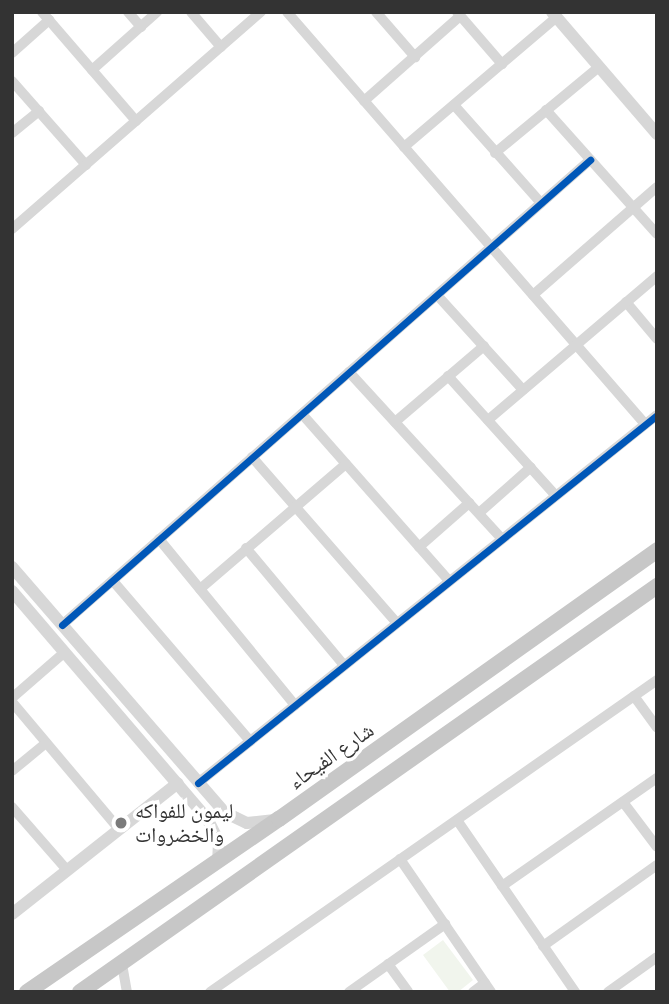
<!DOCTYPE html>
<meta charset="utf-8">
<style>
body{margin:0}
#map{position:relative;width:669px;height:1004px;overflow:hidden;background:#fff;font-family:"Fira Sans Condensed","Noto Naskh Arabic",sans-serif}
div>[style]{position:absolute}
[style*='--x']{left:calc(var(--x)*1px);top:calc(var(--y)*1px);width:calc(var(--w)*1px);rotate:calc(var(--a)*1deg)}
.green>*{inset:0;background:#f1f5ed}
.minor>*{height:10px;margin:-5px;padding:0 5px;transform-origin:5px;border-radius:5px;background:#d7d7d7}
.tertiary>*{height:12px;margin:-6px;padding:0 6px;transform-origin:6px;border-radius:6px;background:#d7d7d7}
.trunk>*{height:16px;margin:-8px;padding:0 8px;transform-origin:8px;border-radius:8px;background:#c7c7c7}
.cycleway>*{height:7px;margin:-3.5px;padding:0 3.5px;transform-origin:3.5px;border-radius:3.5px;background:#0057b8}
.dots>*{width:19px;height:19px;translate:-50% -50%;box-sizing:border-box;border:4px solid #fff;border-radius:50%}
span{translate:-50% -50%;white-space:nowrap;text-align:center;line-height:1.15;-webkit-text-stroke:7px #fff;paint-order:stroke}
.street-label{font-size:21px;color:#333}
.poi-label{font-size:21px;color:#333}
.left{translate:0 -50%;text-align:left}
.frame{position:absolute;inset:0;border:14px solid #333;pointer-events:none}
</style>
<div id="map">
<div class="green">
<div style="clip-path:polygon(443px 940px,473px 980px,458px 992px,450px 992px,423px 955px)"></div>
</div>
<div class="minor">
<div style="--x:42;--y:12;--w:144;--a:49.2"></div>
<div style="--x:128;--y:12;--w:20;--a:49"></div>
<div style="--x:191;--y:12;--w:46;--a:49.4"></div>
<div style="--x:287;--y:12;--w:546;--a:49.01"></div>
<div style="--x:376;--y:12;--w:60;--a:49.1"></div>
<div style="--x:457;--y:12;--w:69;--a:49.1"></div>
<div style="--x:12;--y:53;--w:50;--a:-41.7"></div>
<div style="--x:92;--y:70;--w:87;--a:-41.7"></div>
<div style="--x:12;--y:81;--w:112;--a:48.6"></div>
<div style="--x:364;--y:101;--w:128;--a:-41.5"></div>
<div style="--x:454;--y:105;--w:131;--a:48.4"></div>
<div style="--x:546;--y:110;--w:166;--a:48.2"></div>
<div style="--x:12;--y:133;--w:35;--a:-39"></div>
<div style="--x:404;--y:147;--w:201;--a:-40.4"></div>
<div style="--x:495;--y:153;--w:135;--a:-39.6"></div>
<div style="--x:12;--y:229;--w:330;--a:-41.1"></div>
<div style="--x:437;--y:295;--w:128;--a:47.8"></div>
<div style="--x:533;--y:295;--w:164;--a:-41.1"></div>
<div style="--x:626;--y:302;--w:48;--a:50"></div>
<div style="--x:349;--y:372;--w:226;--a:47.5"></div>
<div style="--x:448;--y:376;--w:161;--a:48"></div>
<div style="--x:302;--y:414;--w:222;--a:48.6"></div>
<div style="--x:488;--y:420;--w:222;--a:-40.4"></div>
<div style="--x:395;--y:422;--w:117;--a:-40.5"></div>
<div style="--x:252;--y:457;--w:220;--a:48.9"></div>
<div style="--x:479;--y:513;--w:69;--a:-41.5"></div>
<div style="--x:159;--y:539;--w:215;--a:50.7"></div>
<div style="--x:419;--y:547;--w:67;--a:-41.3"></div>
<div style="--x:246;--y:548;--w:153;--a:50.1"></div>
<div style="--x:113;--y:581;--w:211;--a:49.4"></div>
<div style="--x:200;--y:589;--w:192;--a:-40.6"></div>
<div style="--x:62;--y:625;--w:704;--a:-41.37"></div>
<div style="--x:634;--y:696;--w:39;--a:54"></div>
<div style="--x:12;--y:698;--w:70;--a:-41"></div>
<div style="--x:12;--y:702;--w:166;--a:49.9"></div>
<div style="--x:12;--y:771;--w:44;--a:-39.5"></div>
<div style="--x:198;--y:783;--w:588;--a:-38.72"></div>
<div style="--x:623;--y:802;--w:56;--a:52.9"></div>
<div style="--x:12;--y:807;--w:84;--a:48.9"></div>
<div style="--x:457;--y:820;--w:209;--a:55.5"></div>
<div style="--x:400;--y:859;--w:161;--a:55.6"></div>
<div style="--x:502;--y:886;--w:189;--a:-34.9"></div>
<div style="--x:543;--y:946;--w:140;--a:-35.4"></div>
<div style="--x:122;--y:964;--w:28;--a:80"></div>
<div style="--x:388;--y:964;--w:34;--a:54"></div>
<div style="--x:210;--y:992;--w:545;--a:-34.91"></div>
<div style="--x:349;--y:992;--w:118;--a:-35.3"></div>
<div style="--x:473;--y:992;--w:15;--a:-37"></div>
<div style="--x:608;--y:992;--w:60;--a:-35.5"></div>
</div>
<div class="tertiary">
<div style="--x:552;--y:12;--w:161;--a:49.3"></div>
<div style="--x:12;--y:567;--w:324;--a:49.1"></div>
<div style="--x:224;--y:812;--w:25;--a:26"></div>
<div style="--x:247;--y:823;--w:28;--a:-6"></div>
<div style="--x:12;--y:591;--w:301;--a:49.4"></div>
<div style="--x:208;--y:820;--w:25;--a:64"></div>
<div style="--x:219;--y:843;--w:17;--a:93"></div>
<div style="--x:12;--y:914;--w:211;--a:-38.3"></div>
</div>
<div class="trunk">
<div style="--x:27;--y:992;--w:306;--a:-34.5"></div>
<div style="--x:279;--y:819;--w:464;--a:-35.4"></div>
<div style="--x:80;--y:992;--w:706;--a:-35.13"></div>
</div>
<div class="cycleway">
<div style="--x:62;--y:625;--w:704;--a:-41.37"></div>
<div style="--x:198;--y:783;--w:588;--a:-38.72"></div>
</div>
<div class="dots">
<div style="left:121px;top:823px;background:#7a7a7a"></div>
</div>
<div class="street-label">
<span style="left:331px;top:756px;rotate:-35deg">شارع الفيحاء</span>
</div>
<div class="poi-label">
<span class="left" style="left:135px;top:823px">ليمون للفواكه<br>والخضروات</span>
</div>
<div class="frame"></div>
</div>
